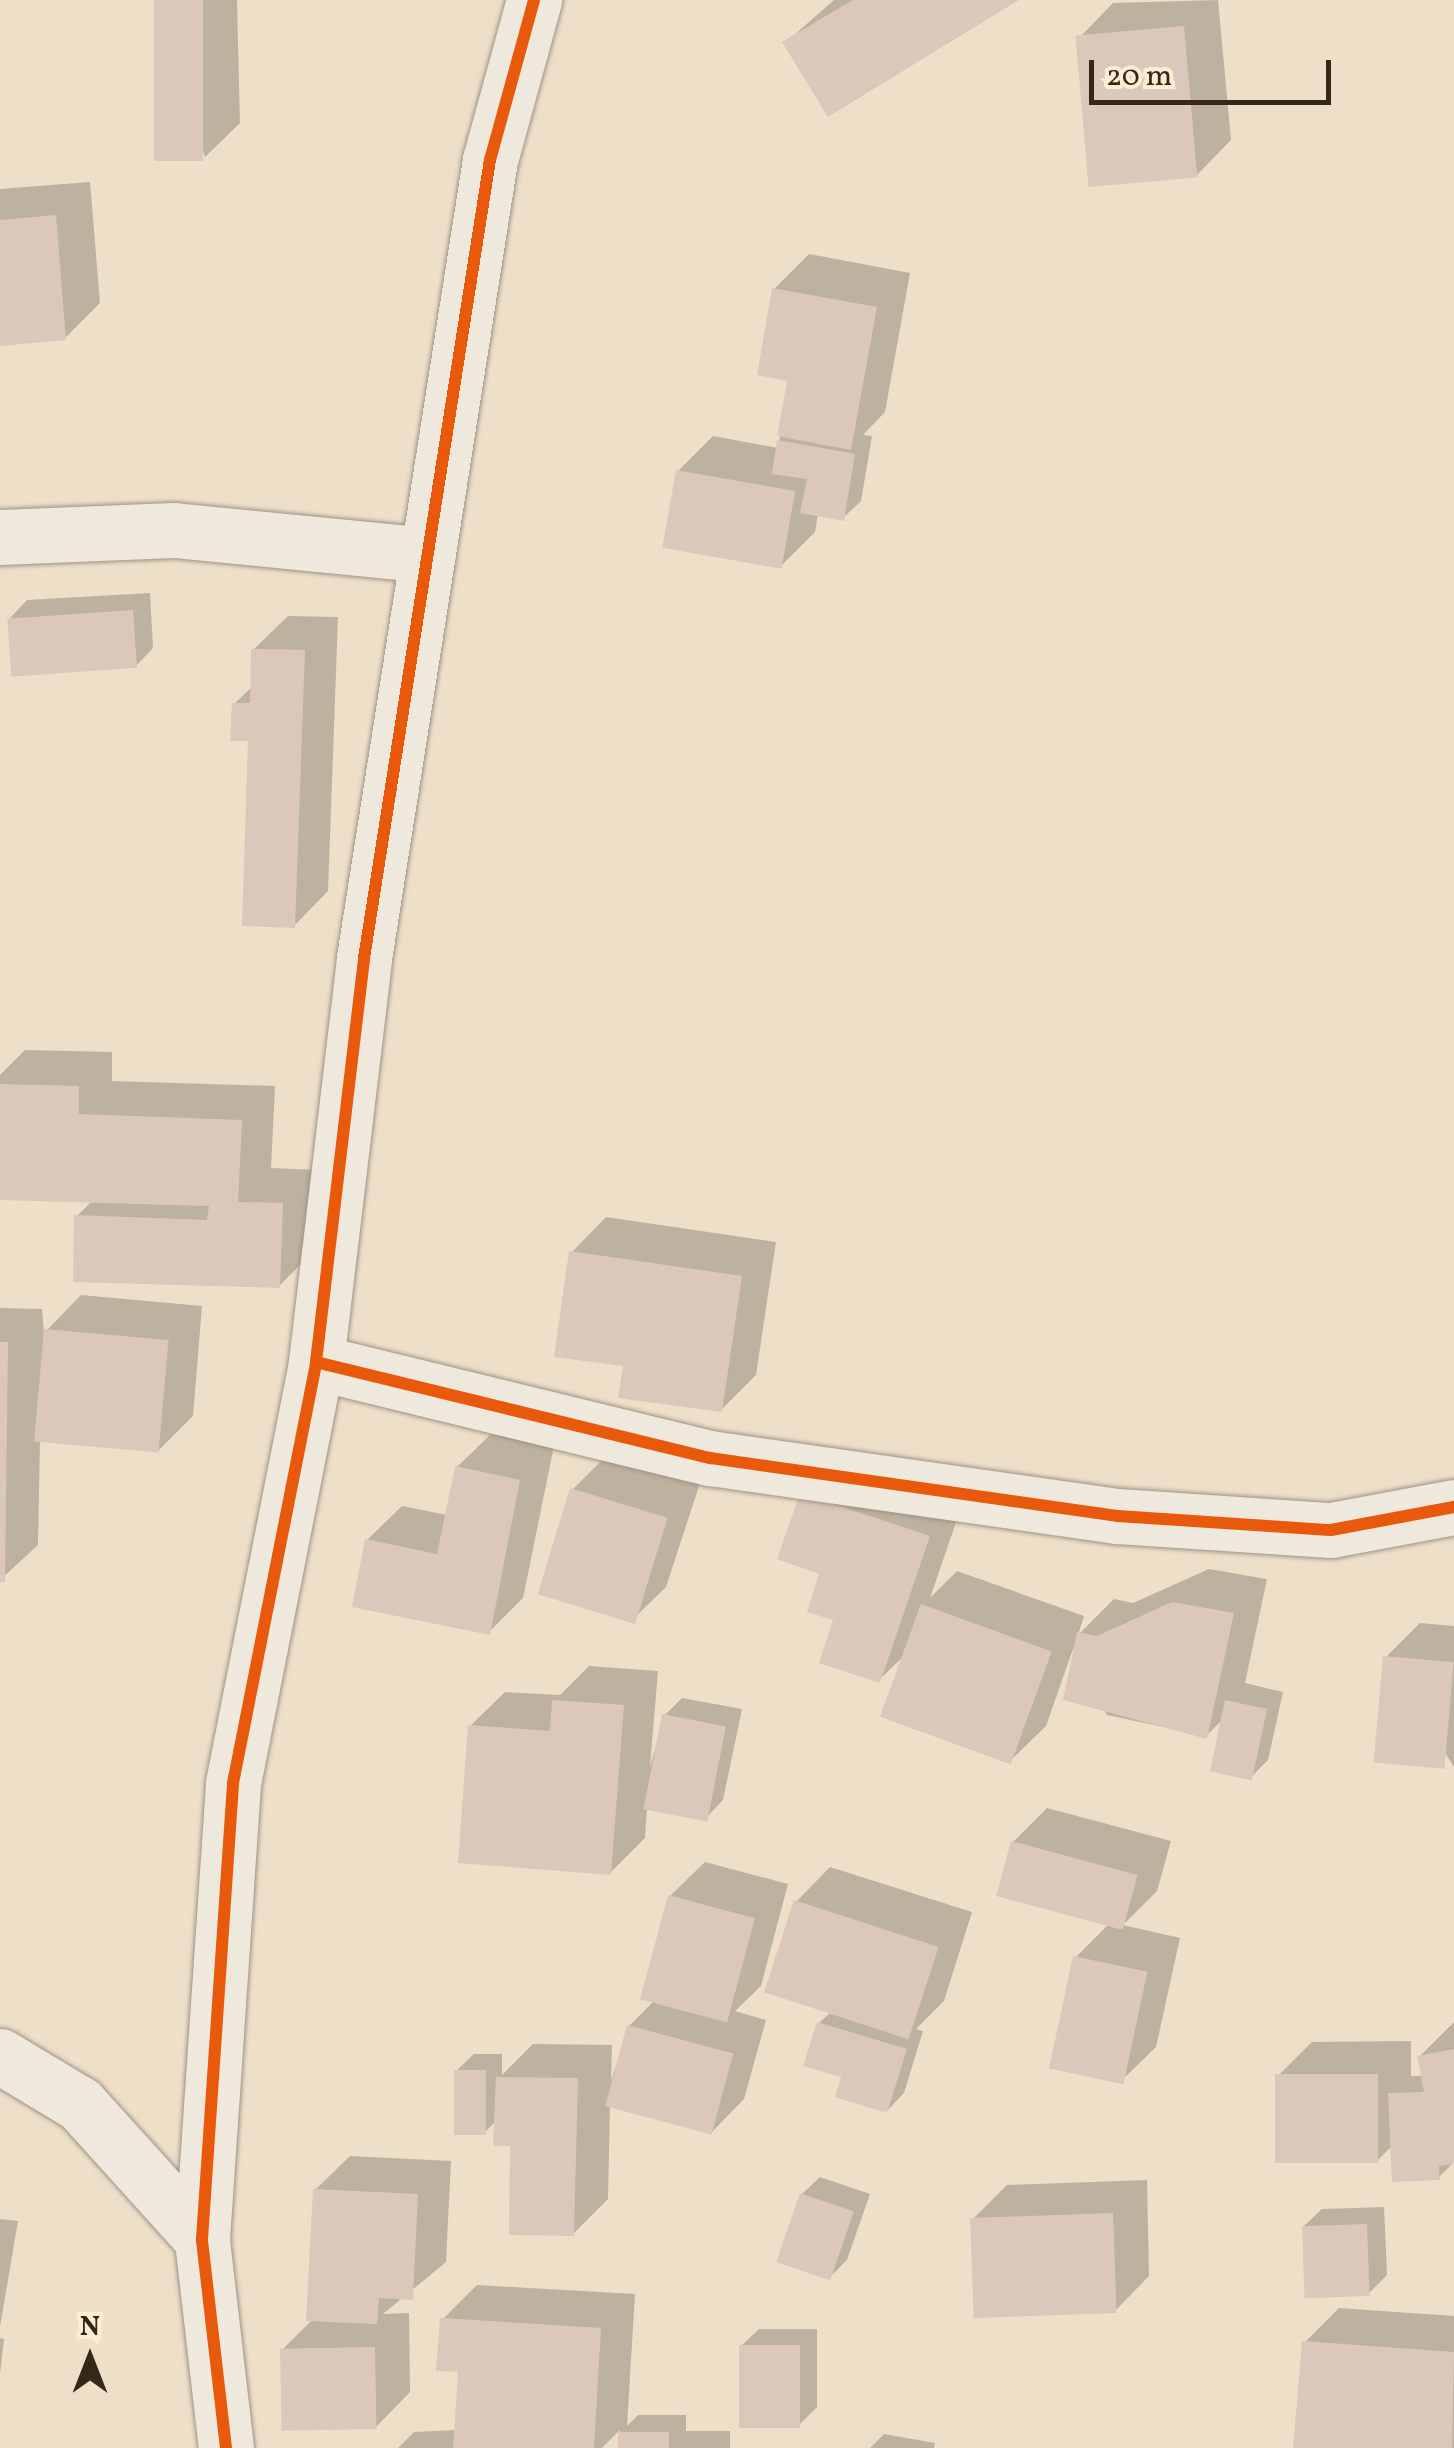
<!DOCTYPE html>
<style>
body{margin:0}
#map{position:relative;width:1454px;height:2448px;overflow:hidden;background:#eddfc8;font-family:Vollkorn,serif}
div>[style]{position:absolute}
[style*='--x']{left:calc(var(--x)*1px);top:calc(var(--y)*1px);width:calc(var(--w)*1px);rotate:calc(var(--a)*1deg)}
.shadow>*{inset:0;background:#0003}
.building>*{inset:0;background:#dcc8bb;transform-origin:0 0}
.roads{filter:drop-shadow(0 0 2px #9d9384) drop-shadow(0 0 2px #9d9384)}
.minor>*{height:55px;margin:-27.5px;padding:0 27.5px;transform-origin:27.5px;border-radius:27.5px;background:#efe8dc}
.tertiary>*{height:55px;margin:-27.5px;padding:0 27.5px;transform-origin:27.5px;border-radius:27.5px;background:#efe8dc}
.cycleway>*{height:12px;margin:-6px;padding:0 6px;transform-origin:6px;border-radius:6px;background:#e8590c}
span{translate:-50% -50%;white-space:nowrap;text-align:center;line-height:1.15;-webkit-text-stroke:9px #fdedd2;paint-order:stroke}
.north{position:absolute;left:40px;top:2308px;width:100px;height:100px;-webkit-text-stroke:8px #fdedd2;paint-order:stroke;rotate:0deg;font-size:28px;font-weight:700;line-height:40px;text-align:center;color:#352819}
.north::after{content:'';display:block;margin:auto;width:35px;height:45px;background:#352819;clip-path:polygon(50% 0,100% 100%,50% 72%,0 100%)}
.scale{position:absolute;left:1089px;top:60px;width:242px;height:45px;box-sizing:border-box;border:5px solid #352819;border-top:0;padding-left:12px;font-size:30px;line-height:35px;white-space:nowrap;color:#352819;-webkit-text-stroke:8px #fdedd2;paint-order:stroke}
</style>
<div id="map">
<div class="shadow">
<div style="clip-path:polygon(157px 0,237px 0,240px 123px,205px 157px)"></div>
<div style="clip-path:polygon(834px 0,1014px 0,785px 43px)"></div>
<div style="clip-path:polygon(1218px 0,1231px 140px,1197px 175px,1079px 38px,1113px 3px)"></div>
<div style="clip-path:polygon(90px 182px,100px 303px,65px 338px,0 343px,0 189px)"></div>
<div style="clip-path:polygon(809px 254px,910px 273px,885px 412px,863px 435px,872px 436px,861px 501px,843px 518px,818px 514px,815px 532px,780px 567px,678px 471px,713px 436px,778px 448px,790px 379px,774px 289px)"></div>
<div style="clip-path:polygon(150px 593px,153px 648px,136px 666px,10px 618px,27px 600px)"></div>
<div style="clip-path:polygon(288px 616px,338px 617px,328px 891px,294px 926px,251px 738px,234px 704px,253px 686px,253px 650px)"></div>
<div style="clip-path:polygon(25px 1050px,112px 1052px,112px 1081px,275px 1086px,271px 1168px,316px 1170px,314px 1251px,279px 1286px,76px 1217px,93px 1200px,0 1197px,0 1075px)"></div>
<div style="clip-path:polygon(606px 1217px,776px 1242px,756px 1375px,721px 1410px,626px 1364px,572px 1252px)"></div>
<div style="clip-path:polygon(81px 1295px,202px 1306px,193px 1416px,159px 1450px,40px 1440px,38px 1545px,0 1580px,0 1308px,42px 1309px,45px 1346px,47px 1330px)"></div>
<div style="clip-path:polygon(492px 1433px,554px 1446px,523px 1598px,489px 1632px,367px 1540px,402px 1506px,447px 1515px,457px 1467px)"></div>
<div style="clip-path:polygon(607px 1455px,700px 1483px,666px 1587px,631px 1621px,573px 1489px)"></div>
<div style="clip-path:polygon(802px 1495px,963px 1502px,930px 1598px,957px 1571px,1084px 1616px,1078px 1635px,1114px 1599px,1133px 1603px,1209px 1569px,1267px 1579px,1245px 1683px,1283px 1692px,1268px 1760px,1250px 1778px,1223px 1719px,1206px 1736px,1107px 1715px,1073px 1649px,1046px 1726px,1011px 1760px,906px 1654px,879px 1680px,837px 1618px)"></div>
<div style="clip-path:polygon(1420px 1623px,1454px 1626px,1454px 1767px,1385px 1658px)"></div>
<div style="clip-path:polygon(589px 1666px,658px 1671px,650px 1767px,664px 1716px,682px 1698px,742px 1709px,723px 1800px,706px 1818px,647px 1807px,645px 1838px,611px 1872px,470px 1726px,505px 1692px,560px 1695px)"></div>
<div style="clip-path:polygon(1047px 1808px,1171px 1841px,1157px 1891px,1123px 1925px,1180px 1938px,1156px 2047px,1121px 2081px,1076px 1957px,1110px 1923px,1013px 1842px)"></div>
<div style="clip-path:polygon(705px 1862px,788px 1884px,761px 1986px,735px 2011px,766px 2020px,744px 2099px,710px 2134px,610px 2105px,608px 2199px,573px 2234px,497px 2120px,483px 2134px,456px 2071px,474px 2054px,502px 2054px,502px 2075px,533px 2044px,612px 2045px,611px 2081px,629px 2026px,654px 2001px,670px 1896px)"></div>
<div style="clip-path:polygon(830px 1867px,972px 1912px,944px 2001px,916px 2029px,923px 2031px,904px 2093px,887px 2111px,844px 2075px,819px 2023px,832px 2011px,796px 1902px)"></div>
<div style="clip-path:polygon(1454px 2022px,1454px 2162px,1439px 2177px,1393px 2145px,1377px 2161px,1277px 2077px,1312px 2042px,1411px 2041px,1411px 2076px,1424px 2076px,1420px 2056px)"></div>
<div style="clip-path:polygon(350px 2156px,451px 2161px,446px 2262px,383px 2314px,409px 2313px,410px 2392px,376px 2427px,283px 2349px,313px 2319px,315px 2190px)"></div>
<div style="clip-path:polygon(820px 2177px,870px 2194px,847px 2260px,829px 2278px,802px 2194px)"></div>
<div style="clip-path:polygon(1147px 2180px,1149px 2276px,1115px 2311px,972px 2220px,1007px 2185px)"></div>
<div style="clip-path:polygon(1384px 2207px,1387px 2275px,1369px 2293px,1304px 2226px,1322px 2209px)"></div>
<div style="clip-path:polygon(0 2219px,18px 2221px,0 2327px)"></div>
<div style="clip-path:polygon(477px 2285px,635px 2294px,627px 2426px,638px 2415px,686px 2415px,686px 2431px,730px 2431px,730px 2448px,620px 2448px,620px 2430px,602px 2448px,398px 2448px,414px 2432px,457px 2430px,460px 2370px,442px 2320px)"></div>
<div style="clip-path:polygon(1339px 2308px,1454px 2316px,1454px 2448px,1296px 2448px,1304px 2343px)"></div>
<div style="clip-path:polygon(759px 2329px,817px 2329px,817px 2407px,799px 2425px,741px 2346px)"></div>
<div style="clip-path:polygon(0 2338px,4px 2339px,0 2374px)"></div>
<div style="clip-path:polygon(884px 2434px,935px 2443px,934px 2448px,870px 2448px)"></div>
</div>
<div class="building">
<div style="left:154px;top:0;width:49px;height:161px"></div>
<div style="clip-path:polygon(853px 0,1019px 0,828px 117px,782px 42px)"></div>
<div style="left:1184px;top:26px;width:152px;height:109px;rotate:85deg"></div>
<div style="clip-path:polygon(56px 215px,66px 340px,0 346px,0 220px)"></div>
<div style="clip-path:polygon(772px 288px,877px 307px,851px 450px,777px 436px,787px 381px,757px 375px)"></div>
<div style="clip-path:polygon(777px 440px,855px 454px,844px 521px,800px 513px,807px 479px,772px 474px)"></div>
<div style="left:676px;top:470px;width:121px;height:79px;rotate:10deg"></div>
<div style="left:133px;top:610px;width:58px;height:126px;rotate:86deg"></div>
<div style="clip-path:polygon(251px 649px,305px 650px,295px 928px,242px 926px,248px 741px,230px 741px,232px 703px,250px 703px)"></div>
<div style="clip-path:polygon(0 1084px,79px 1086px,79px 1114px,242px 1120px,238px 1202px,283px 1203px,280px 1288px,73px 1282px,74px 1215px,207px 1220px,209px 1206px,0 1200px)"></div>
<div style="clip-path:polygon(569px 1251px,742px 1276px,722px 1412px,618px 1398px,623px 1366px,554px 1357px)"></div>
<div style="left:44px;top:1329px;width:125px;height:113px;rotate:5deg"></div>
<div style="clip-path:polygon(0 1342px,8px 1342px,5px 1582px,0 1582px)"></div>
<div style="clip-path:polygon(455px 1466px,520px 1480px,490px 1635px,352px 1607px,365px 1539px,437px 1554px)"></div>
<div style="left:570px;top:1488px;width:102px;height:111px;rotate:17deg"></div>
<div style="clip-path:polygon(800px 1493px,930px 1536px,880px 1683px,819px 1663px,833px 1620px,807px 1612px,819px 1574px,777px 1559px)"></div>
<div style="clip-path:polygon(1172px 1602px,1234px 1613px,1207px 1739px,1063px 1700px,1077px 1632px,1097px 1636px)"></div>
<div style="left:921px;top:1604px;width:139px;height:120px;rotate:20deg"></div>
<div style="left:1383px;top:1656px;width:71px;height:107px;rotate:5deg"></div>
<div style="clip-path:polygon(552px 1700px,624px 1705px,611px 1875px,458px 1863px,468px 1725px,550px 1731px)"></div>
<div style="left:1225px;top:1700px;width:43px;height:73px;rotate:12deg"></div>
<div style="left:662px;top:1714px;width:65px;height:97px;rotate:11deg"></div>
<div style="left:1011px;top:1841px;width:131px;height:57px;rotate:15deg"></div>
<div style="left:668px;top:1895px;width:90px;height:108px;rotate:15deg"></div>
<div style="left:794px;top:1900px;width:152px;height:97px;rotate:18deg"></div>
<div style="left:1073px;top:1956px;width:76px;height:115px;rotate:12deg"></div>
<div style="clip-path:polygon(817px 2022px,907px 2049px,887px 2113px,835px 2097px,841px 2077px,803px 2066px)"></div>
<div style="left:627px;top:2025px;width:110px;height:84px;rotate:15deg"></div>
<div style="clip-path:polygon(1454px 2049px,1454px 2164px,1439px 2166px,1440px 2180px,1392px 2182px,1388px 2093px,1424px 2092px,1417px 2056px)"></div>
<div style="left:454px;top:2070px;width:32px;height:65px"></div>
<div style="left:1378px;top:2074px;width:89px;height:103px;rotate:90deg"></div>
<div style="clip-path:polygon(496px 2077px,578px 2078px,574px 2236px,509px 2235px,510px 2146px,493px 2146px)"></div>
<div style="clip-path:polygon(313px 2189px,418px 2194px,413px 2300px,379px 2298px,377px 2324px,306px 2321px)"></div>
<div style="left:800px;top:2193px;width:57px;height:73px;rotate:19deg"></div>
<div style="left:1113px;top:2213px;width:100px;height:143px;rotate:88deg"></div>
<div style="left:1367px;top:2224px;width:72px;height:65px;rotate:88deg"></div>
<div style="clip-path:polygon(440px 2318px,601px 2328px,594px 2448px,453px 2448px,458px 2372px,436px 2371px)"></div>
<div style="clip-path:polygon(1302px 2341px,1454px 2352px,1452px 2448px,1293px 2448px)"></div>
<div style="left:739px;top:2345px;width:61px;height:83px"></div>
<div style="left:375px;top:2347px;width:82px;height:95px;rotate:89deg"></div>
<div style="left:618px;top:2432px;width:51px;height:16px"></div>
</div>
<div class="roads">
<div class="minor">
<div style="--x:0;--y:537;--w:174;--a:-2.3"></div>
<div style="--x:174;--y:530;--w:255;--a:5.6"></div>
<div style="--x:316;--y:1362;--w:406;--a:13.7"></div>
<div style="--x:710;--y:1458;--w:412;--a:8.1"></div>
<div style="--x:1118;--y:1516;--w:213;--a:3.8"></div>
<div style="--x:1331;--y:1530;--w:125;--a:-10.6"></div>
<div style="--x:0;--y:2056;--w:93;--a:31"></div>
<div style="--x:80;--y:2104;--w:182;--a:47.9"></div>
</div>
<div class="tertiary">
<div style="--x:226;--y:2448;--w:210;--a:-96.6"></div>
<div style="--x:202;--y:2239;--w:457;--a:-86.1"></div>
<div style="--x:233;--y:1783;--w:429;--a:-78.8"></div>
<div style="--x:316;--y:1362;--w:407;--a:-83.2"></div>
<div style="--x:364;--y:958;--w:808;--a:-81.03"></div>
<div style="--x:490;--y:160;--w:166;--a:-74.6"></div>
</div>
</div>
<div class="cycleway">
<div style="--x:316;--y:1362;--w:406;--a:13.7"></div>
<div style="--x:710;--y:1458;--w:412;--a:8.1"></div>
<div style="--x:1118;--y:1516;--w:213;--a:3.8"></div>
<div style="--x:1331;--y:1530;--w:125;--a:-10.6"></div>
<div style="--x:226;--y:2448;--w:210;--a:-96.6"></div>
<div style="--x:202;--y:2239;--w:457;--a:-86.1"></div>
<div style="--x:233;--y:1783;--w:429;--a:-78.8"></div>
<div style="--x:316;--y:1362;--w:407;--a:-83.2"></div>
<div style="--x:364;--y:958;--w:808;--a:-81.03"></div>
<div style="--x:490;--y:160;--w:166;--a:-74.6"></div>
</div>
<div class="north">N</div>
<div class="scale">20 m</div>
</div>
